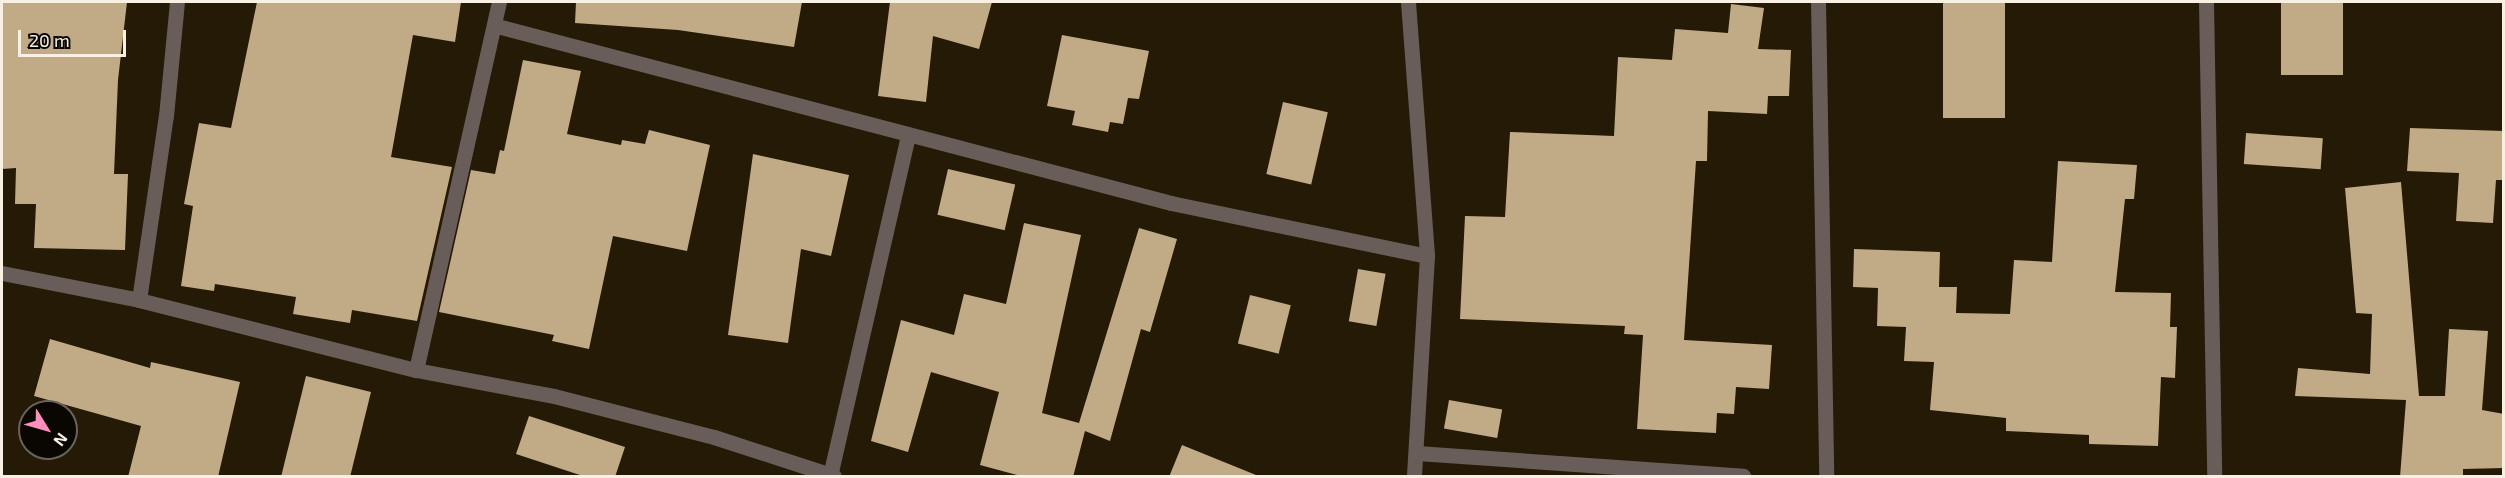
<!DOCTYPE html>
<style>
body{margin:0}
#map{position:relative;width:2505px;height:478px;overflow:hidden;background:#251a05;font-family:"Exo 2",sans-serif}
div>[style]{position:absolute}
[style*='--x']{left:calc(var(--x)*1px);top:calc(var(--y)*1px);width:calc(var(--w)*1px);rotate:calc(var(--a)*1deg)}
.building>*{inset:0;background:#c1ab86;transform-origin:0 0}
.street>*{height:15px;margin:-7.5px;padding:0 7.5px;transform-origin:7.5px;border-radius:7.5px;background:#695d59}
span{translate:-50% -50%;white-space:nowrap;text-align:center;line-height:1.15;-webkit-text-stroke:6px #0a0601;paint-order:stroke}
.frame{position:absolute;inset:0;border:3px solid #f7f0e3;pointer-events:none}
.north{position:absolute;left:18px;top:400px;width:60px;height:60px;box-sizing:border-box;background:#0a0601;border:2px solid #69645b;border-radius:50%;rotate:127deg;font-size:16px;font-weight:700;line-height:24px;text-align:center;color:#f7f0e3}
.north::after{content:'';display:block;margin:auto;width:21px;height:27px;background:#fd8ebe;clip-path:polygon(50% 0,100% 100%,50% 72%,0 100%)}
.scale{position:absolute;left:18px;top:30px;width:108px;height:27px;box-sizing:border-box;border:3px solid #f7f0e3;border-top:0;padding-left:8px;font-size:18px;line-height:21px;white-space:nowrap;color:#f7f0e3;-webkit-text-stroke:4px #0a0601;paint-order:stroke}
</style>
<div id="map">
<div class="building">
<div style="clip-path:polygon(2px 2px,127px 2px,118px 80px,114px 174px,128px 174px,125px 250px,34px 248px,36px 204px,15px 204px,16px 168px,2px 169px)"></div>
<div style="clip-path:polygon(257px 2px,461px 2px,455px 42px,413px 35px,391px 157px,452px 167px,417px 321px,352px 310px,350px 323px,293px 314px,296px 297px,215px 284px,214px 291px,181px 286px,193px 206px,184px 204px,199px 123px,231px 128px)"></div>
<div style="clip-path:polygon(576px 2px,802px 2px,794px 47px,678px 30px,575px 23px)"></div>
<div style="clip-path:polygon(890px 2px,992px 2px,979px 49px,933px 36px,926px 102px,878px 96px)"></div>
<div style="left:1943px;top:2px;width:62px;height:116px"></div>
<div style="left:2281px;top:2px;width:62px;height:73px"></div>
<div style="clip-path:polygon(1731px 4px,1764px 8px,1758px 49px,1791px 50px,1789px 96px,1768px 96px,1767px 114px,1708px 111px,1707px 161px,1696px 161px,1684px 340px,1772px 345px,1769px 389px,1736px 387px,1734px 414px,1717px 413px,1716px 433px,1637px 429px,1643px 335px,1624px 334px,1625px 326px,1460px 319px,1465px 216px,1505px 217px,1510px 132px,1614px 136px,1618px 57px,1672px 60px,1675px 29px,1728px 33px)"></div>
<div style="clip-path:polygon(1062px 35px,1149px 51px,1139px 99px,1128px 98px,1123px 124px,1110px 122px,1108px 132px,1072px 125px,1075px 111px,1047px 106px)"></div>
<div style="clip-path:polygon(523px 60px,581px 71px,567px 134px,621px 145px,622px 140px,645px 144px,649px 130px,710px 145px,687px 251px,613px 236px,589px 349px,552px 341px,554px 335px,439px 312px,471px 170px,495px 174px,500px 150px,504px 151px)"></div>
<div style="left:1283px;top:102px;width:46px;height:74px;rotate:13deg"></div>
<div style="clip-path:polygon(2410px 128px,2504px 131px,2504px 180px,2496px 180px,2493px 223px,2456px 221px,2459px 173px,2407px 171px)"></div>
<div style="left:2246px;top:133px;width:77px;height:31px;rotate:4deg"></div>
<div style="clip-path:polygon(753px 154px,849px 175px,831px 256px,801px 249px,788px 343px,728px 335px)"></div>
<div style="clip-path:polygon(2058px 161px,2137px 165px,2134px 199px,2125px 199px,2115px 292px,2171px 293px,2170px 327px,2177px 327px,2175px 378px,2161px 377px,2158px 446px,2089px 444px,2089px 435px,2006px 431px,2006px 418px,1930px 410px,1934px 362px,1904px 361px,1906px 327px,1877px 326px,1878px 288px,1853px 287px,1854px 249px,1940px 252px,1939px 287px,1957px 287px,1956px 313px,2010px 314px,2014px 260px,2052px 262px)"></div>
<div style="left:948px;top:169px;width:69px;height:47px;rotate:13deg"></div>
<div style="clip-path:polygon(2401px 182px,2419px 396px,2445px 396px,2449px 329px,2488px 331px,2482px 410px,2504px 414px,2504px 468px,2463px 469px,2463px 477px,2400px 477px,2406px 400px,2295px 396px,2298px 368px,2370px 374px,2372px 314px,2356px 313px,2345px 188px)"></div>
<div style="clip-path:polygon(1024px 223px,1081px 235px,1042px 413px,1079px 423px,1139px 228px,1177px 239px,1150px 332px,1141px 329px,1110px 441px,1085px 431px,1073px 477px,1024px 477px,980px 465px,999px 392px,931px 372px,908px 452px,871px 441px,901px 320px,954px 335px,964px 294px,1006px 304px)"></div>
<div style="left:1358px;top:269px;width:28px;height:53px;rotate:10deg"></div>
<div style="left:1250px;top:295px;width:42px;height:50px;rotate:14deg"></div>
<div style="clip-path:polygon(50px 339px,150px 368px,151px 362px,240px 382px,218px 477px,128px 477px,141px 426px,34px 396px)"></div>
<div style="clip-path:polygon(306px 376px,371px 392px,350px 477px,281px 477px)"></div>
<div style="left:1449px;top:400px;width:54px;height:29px;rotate:10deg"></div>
<div style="clip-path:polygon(529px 416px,625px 447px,615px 477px,586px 477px,516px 454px)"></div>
<div style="clip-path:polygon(1182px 445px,1256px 475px,1256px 477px,1169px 477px)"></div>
</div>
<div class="street">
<div style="--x:1408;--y:2;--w:255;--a:85.7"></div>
<div style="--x:1427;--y:256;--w:220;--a:93.4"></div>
<div style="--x:1818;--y:2;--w:474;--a:89"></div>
<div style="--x:2206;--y:2;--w:474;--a:89"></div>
<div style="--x:497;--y:26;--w:697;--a:14.71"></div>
<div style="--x:1171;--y:203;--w:261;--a:11.7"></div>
<div style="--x:2;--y:273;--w:140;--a:11.1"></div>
<div style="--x:139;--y:300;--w:286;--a:14.2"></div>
<div style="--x:416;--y:370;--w:140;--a:10.7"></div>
<div style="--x:554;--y:396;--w:165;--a:14.4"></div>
<div style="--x:714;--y:437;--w:126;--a:18"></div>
<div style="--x:139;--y:300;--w:186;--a:-81.7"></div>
<div style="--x:166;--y:116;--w:115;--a:-84.5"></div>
<div style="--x:416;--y:370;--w:377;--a:-77.3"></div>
<div style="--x:1417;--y:453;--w:327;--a:4"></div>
<div style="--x:830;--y:476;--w:350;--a:-77.1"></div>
</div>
<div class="frame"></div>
<div class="north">N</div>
<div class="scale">20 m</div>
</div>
